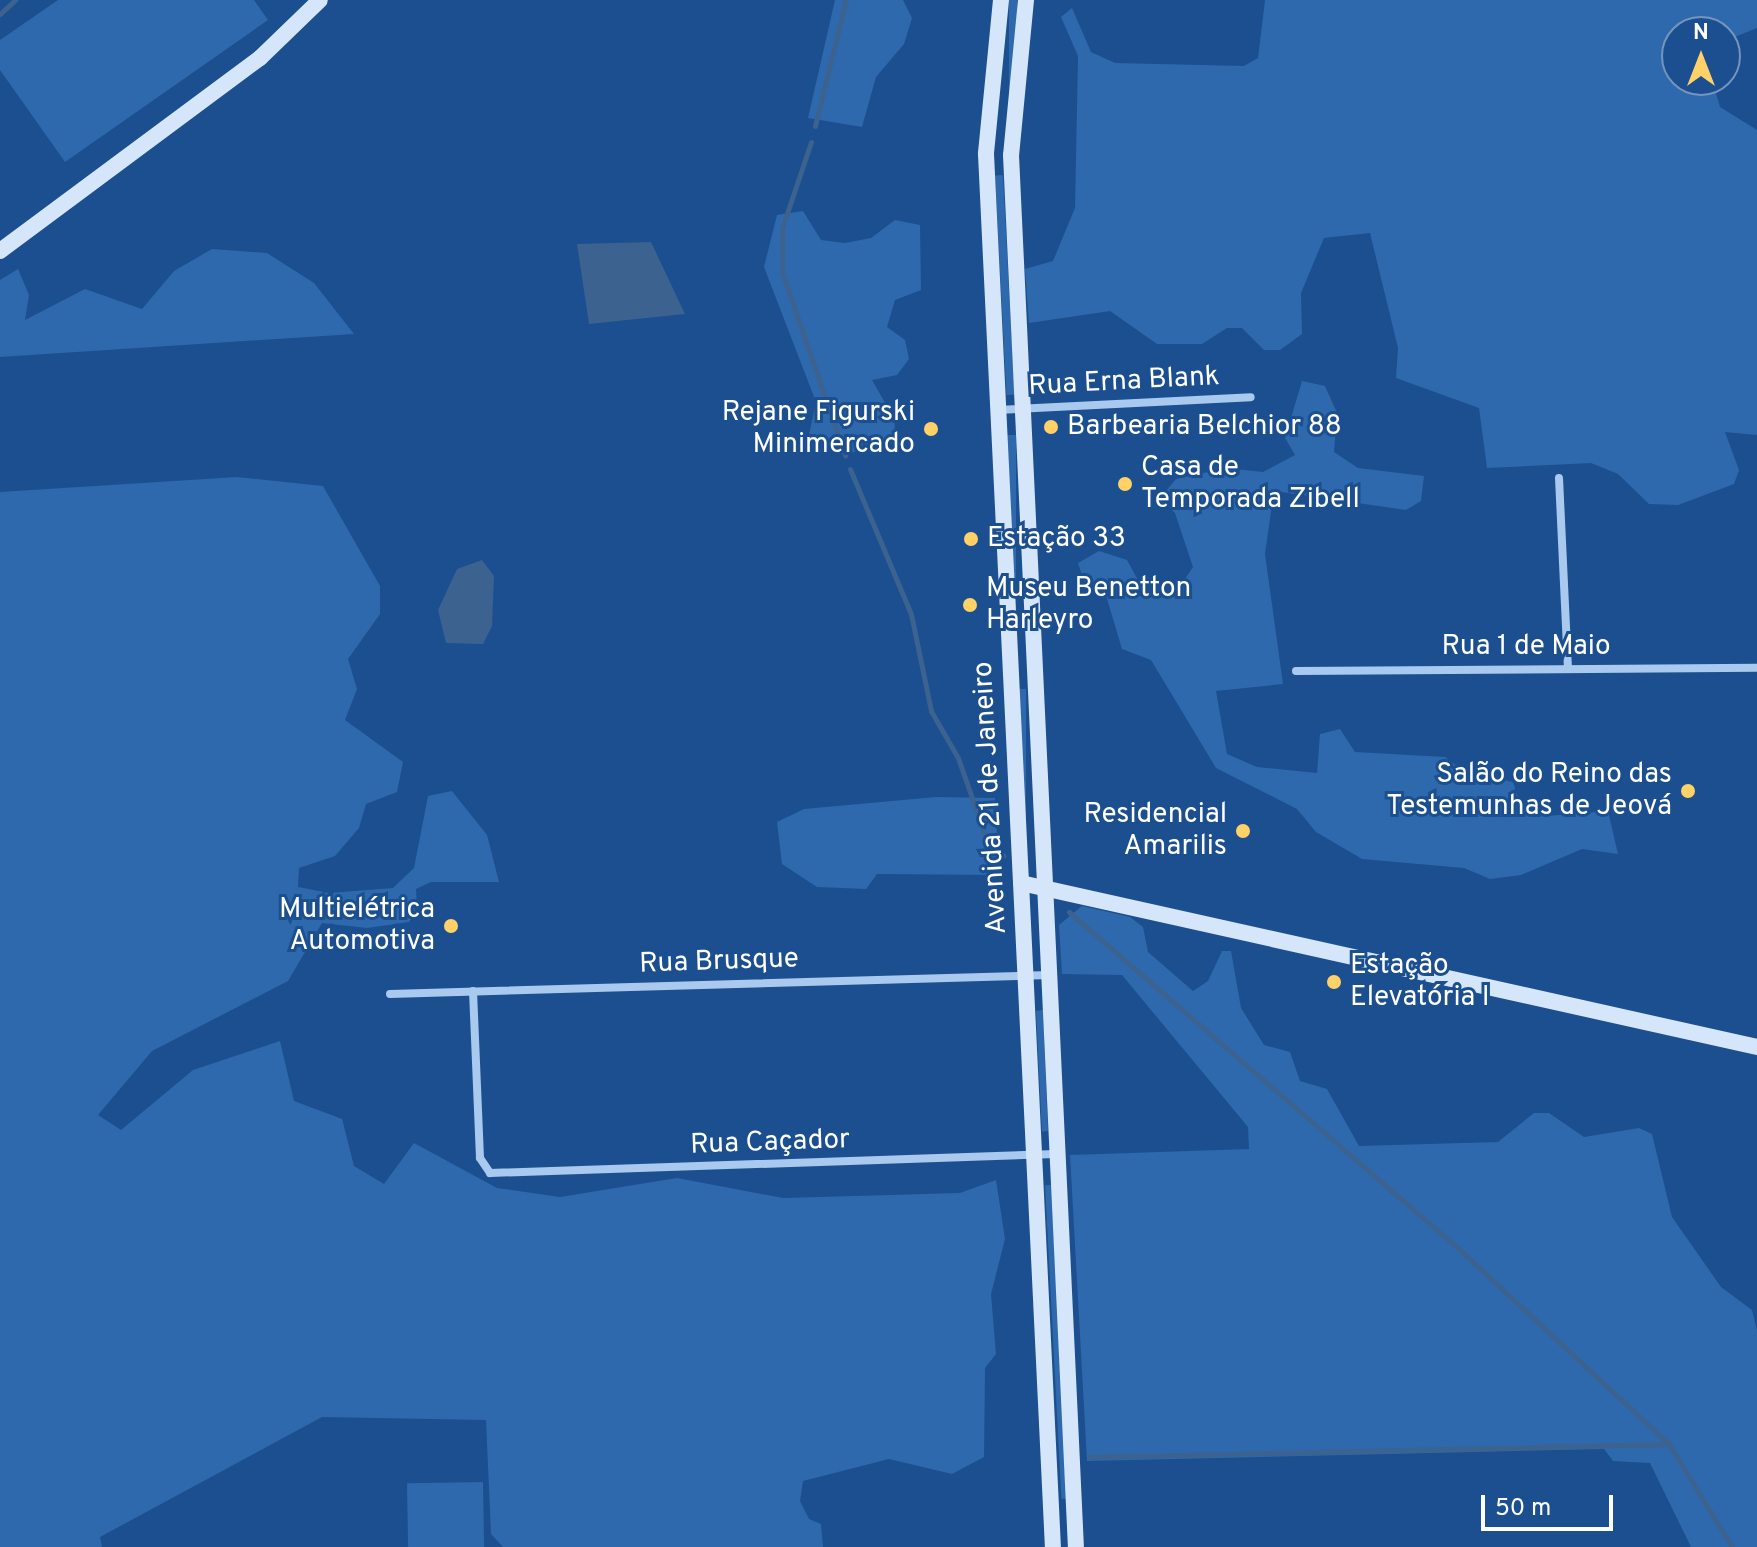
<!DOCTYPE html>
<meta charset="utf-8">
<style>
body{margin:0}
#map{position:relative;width:1757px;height:1547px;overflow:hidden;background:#1b4f8f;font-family:Overpass,sans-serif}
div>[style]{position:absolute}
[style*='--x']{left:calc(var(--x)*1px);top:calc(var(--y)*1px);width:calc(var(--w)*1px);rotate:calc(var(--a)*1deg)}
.green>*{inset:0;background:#2e69ad;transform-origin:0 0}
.water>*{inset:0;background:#3c6290}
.stream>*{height:5px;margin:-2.5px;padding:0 2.5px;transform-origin:2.5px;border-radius:2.5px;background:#3c6290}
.street>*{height:8px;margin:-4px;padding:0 4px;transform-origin:4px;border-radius:4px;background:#a9c9ee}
.secondary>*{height:16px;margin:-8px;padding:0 8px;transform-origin:8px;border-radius:8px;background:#d6e6fa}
.dots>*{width:22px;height:22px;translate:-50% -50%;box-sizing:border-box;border:4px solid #1b4f8f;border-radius:50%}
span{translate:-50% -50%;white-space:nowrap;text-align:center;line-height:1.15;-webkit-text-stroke:6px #1b4f8f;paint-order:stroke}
.street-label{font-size:28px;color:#fff}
.poi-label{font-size:28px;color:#fff}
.right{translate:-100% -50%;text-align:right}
.left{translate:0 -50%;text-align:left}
.north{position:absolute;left:1661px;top:16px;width:80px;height:80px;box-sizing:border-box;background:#1b4f8f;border:2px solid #7695bc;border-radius:50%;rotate:0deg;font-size:22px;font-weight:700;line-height:32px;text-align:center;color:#fff}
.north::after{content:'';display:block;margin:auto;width:28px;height:36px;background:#ffd166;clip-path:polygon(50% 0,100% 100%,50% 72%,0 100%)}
.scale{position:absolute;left:1481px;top:1495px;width:132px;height:36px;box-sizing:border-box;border:4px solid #fff;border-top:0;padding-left:10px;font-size:24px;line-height:28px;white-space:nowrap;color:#fff;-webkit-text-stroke:6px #1b4f8f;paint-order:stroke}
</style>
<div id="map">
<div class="green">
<div style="clip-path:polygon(58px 0,254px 0,268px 20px,65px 162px,0 70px,0 40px)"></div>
<div style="clip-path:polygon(835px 0,903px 0,912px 18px,904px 44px,876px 77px,862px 127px,808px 118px)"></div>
<div style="left:1009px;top:0;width:8px;height:140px"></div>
<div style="clip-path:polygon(1265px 0,1757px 0,1757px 28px,1725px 41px,1725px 32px,1677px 32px,1677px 80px,1712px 80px,1720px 107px,1757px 130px,1757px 435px,1725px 432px,1739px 470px,1734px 484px,1678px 505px,1649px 504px,1618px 474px,1591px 463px,1487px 468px,1479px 408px,1396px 378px,1398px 348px,1370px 233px,1324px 238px,1301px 293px,1302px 334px,1280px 350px,1264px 350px,1242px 328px,1227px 328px,1202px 344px,1157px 344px,1110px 311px,1029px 323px,1025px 269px,1053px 261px,1075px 208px,1078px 56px,1061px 17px,1072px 8px,1091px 52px,1115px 63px,1244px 66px,1258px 58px)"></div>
<div style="left:1003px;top:175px;width:220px;height:8px;rotate:87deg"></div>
<div style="clip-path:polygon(803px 211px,821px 240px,845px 243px,871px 238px,895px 220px,920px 225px,921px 290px,895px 300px,887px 327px,905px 340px,909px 359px,897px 375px,872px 380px,895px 420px,894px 442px,880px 451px,832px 453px,809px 435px,816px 402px,764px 267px,777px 215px)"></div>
<div style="clip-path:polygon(212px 249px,267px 253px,314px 283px,354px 334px,0 357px,0 280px,18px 269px,29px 295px,25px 320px,85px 289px,142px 309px,174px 271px)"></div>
<div style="clip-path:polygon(1302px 381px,1325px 386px,1337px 413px,1334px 452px,1358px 468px,1424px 476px,1421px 501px,1406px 510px,1274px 491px,1265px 554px,1283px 684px,1216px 691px,1227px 754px,1257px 767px,1317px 773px,1320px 734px,1340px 729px,1355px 752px,1445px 757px,1462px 770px,1513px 782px,1519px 800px,1547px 816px,1608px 811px,1618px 854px,1582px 849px,1521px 875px,1490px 879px,1464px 868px,1362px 859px,1316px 832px,1297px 809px,1216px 768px,1151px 660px,1122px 649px,1105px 592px,1085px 585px,1078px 563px,1099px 551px,1127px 560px,1144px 591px,1162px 594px,1183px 582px,1193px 567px,1175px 513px,1160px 498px,1176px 479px,1226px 468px,1263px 472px,1295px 455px,1285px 438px)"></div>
<div style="left:1007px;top:435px;width:9px;height:220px"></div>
<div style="clip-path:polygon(237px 477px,323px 486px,380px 586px,380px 614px,348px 659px,357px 689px,345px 720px,403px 762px,397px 792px,366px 804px,359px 828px,335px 856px,299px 868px,298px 887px,329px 893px,393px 888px,414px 868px,428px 796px,452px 791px,487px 835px,499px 882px,431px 882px,416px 889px,417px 910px,409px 922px,367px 928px,322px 923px,288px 981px,152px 1051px,98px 1115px,121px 1130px,193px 1070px,280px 1041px,294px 1101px,342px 1119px,354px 1166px,384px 1184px,414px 1143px,497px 1188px,560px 1197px,677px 1178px,783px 1198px,960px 1193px,996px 1180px,1005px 1239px,991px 1294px,996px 1354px,985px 1368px,984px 1457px,952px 1474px,889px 1459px,803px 1481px,800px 1501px,809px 1519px,821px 1524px,823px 1547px,503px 1547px,491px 1534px,486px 1420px,322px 1417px,100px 1537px,102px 1547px,0 1547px,0 492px)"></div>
<div style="left:1018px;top:689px;width:8px;height:174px"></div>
<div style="clip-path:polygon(936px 797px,995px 798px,999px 875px,877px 874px,866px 889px,817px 887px,782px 864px,777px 822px,804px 809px)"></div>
<div style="clip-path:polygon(1082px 906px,1130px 917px,1143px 927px,1148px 952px,1193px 991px,1208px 981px,1222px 951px,1231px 951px,1241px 1008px,1264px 1045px,1290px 1052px,1300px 1081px,1327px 1089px,1359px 1146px,1498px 1142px,1534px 1113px,1549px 1113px,1584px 1137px,1639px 1128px,1652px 1134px,1672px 1217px,1721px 1287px,1752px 1310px,1757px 1330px,1757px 1547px,1691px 1547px,1650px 1463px,1613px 1461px,1604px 1449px,1087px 1461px,1070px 1155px,1249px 1149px,1248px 1127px,1122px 975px,1062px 974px,1059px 925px)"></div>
<div style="clip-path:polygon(1043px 1010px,1048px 1131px,1042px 1132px,1036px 1011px)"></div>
<div style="left:1051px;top:1185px;width:314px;height:6px;rotate:87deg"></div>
<div style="left:483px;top:1482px;width:65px;height:76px;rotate:89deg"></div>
</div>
<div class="water">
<div style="clip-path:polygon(651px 242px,685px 314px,589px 324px,577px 244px)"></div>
<div style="clip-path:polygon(482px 560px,494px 576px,492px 626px,483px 644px,446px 643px,438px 610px,457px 569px)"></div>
</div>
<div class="stream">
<div style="--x:0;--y:14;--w:21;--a:-43"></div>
<div style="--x:815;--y:126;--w:130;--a:-76.2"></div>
<div style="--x:811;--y:142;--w:91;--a:108.6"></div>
<div style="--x:782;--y:228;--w:44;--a:90"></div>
<div style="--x:782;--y:272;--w:194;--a:71"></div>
<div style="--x:850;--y:469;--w:157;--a:67.2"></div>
<div style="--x:911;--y:614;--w:99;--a:78.3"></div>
<div style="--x:931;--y:711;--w:54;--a:60.1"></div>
<div style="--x:958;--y:758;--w:85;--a:70.7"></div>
<div style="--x:986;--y:838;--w:25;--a:45"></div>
<div style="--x:1069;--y:912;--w:515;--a:40.83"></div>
<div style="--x:1459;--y:1249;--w:287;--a:42.9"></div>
<div style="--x:1669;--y:1444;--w:121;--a:58.5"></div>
<div style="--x:1090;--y:1457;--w:579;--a:-1.29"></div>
</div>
<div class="street">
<div style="--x:998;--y:410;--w:253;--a:-2.9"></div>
<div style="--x:1559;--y:478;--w:191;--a:87.3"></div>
<div style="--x:1296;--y:671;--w:461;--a:-0.4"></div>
<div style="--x:473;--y:991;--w:167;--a:87.6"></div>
<div style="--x:480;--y:1158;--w:18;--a:56"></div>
<div style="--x:490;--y:1173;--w:567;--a:-1.92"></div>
<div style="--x:390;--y:994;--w:659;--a:-1.65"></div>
</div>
<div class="secondary">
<div style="--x:1001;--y:0;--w:155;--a:95.6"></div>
<div style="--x:986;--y:154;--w:1395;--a:87.25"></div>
<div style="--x:1026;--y:0;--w:156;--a:95.5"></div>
<div style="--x:1011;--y:155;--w:1394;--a:87.33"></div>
<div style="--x:0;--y:251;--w:324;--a:-36.6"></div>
<div style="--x:260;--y:58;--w:83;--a:-44"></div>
<div style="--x:1021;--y:883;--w:754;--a:12.56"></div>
</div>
<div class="dots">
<div style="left:1051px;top:427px;background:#ffd166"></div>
<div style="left:931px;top:429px;background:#ffd166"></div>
<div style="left:1125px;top:484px;background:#ffd166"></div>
<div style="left:971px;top:539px;background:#ffd166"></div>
<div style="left:970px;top:605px;background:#ffd166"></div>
<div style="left:1688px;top:791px;background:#ffd166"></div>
<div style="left:1243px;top:831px;background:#ffd166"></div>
<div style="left:451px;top:926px;background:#ffd166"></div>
<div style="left:1334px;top:982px;background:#ffd166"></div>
</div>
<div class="street-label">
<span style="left:1124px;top:382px;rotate:-3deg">Rua Erna Blank</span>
<span style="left:1526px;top:647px">Rua 1 de Maio</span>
<span style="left:991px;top:798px;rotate:-93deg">Avenida 21 de Janeiro</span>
<span style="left:719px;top:962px;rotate:-2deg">Rua Brusque</span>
<span style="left:770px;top:1143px;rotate:-2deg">Rua Caçador</span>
</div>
<div class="poi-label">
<span class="right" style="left:915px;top:429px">Rejane Figurski<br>Minimercado</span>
<span class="left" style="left:1067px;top:427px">Barbearia Belchior 88</span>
<span class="left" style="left:1141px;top:484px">Casa de<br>Temporada Zibell</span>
<span class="left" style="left:987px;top:539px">Estação 33</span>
<span class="left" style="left:986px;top:605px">Museu Benetton<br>Harleyro</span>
<span class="right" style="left:1672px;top:791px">Salão do Reino das<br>Testemunhas de Jeová</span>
<span class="right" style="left:1227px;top:831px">Residencial<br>Amarilis</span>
<span class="right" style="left:435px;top:926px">Multielétrica<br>Automotiva</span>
<span class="left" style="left:1350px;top:982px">Estação<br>Elevatória I</span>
</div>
<div class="north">N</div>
<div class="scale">50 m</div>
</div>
